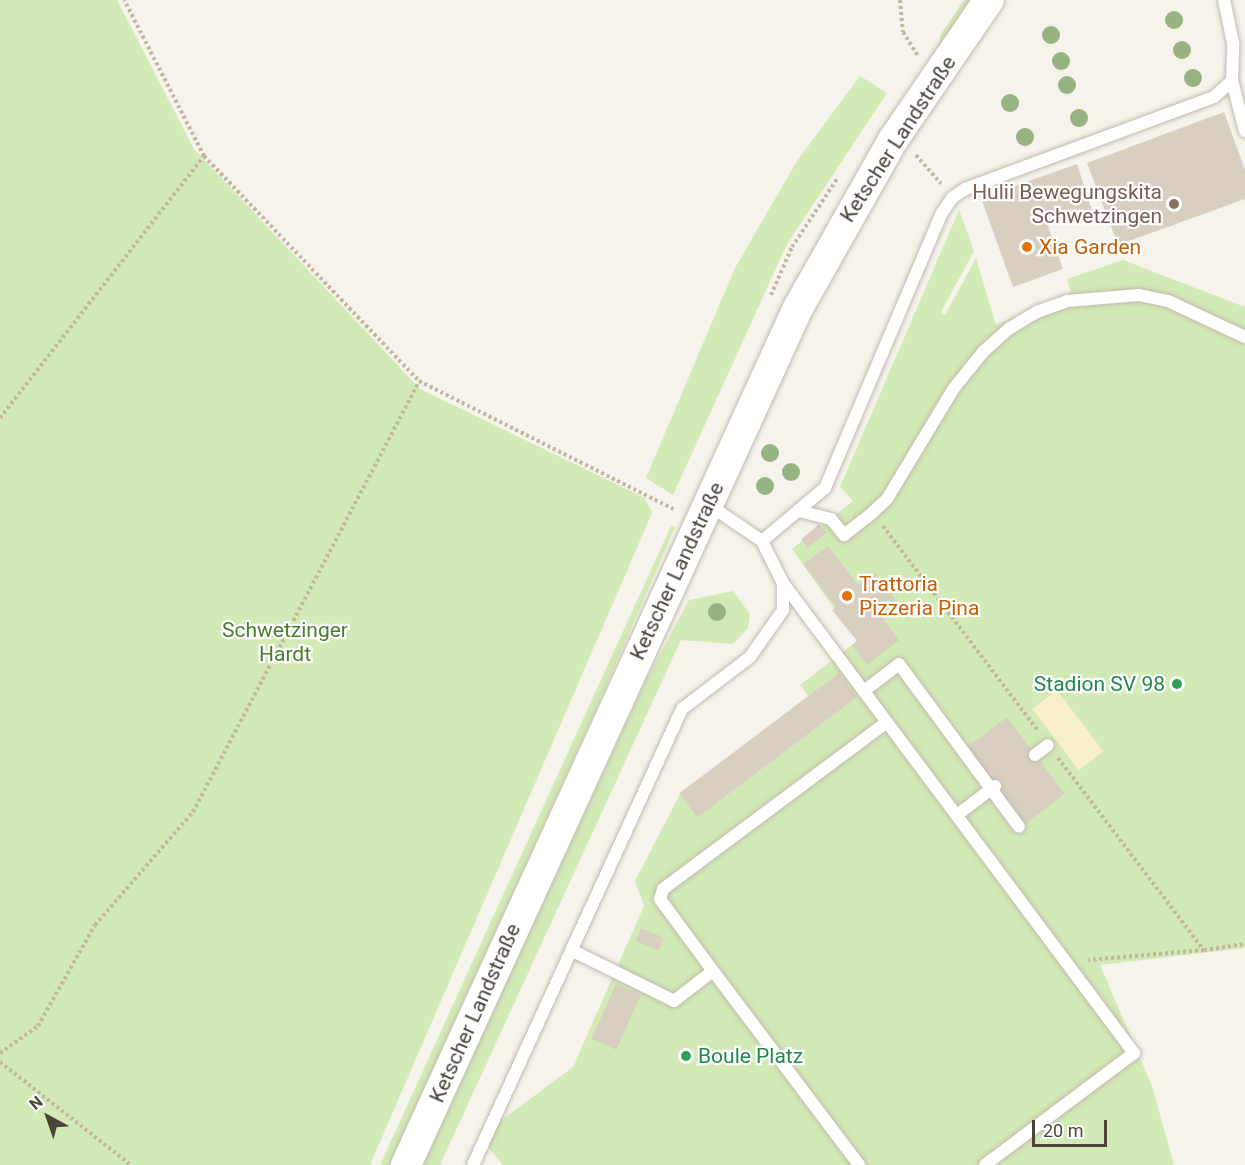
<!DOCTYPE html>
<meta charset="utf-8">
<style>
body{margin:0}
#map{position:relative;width:1245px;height:1165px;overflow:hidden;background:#f6f3ec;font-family:Roboto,sans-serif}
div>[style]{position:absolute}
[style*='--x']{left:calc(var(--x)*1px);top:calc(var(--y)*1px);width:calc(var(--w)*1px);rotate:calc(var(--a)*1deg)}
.green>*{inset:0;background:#d2eab5}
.sand>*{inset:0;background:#f9efc9;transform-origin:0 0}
.building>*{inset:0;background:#d8cfc1;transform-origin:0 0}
.path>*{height:4px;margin-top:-2px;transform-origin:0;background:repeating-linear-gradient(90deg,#c4b79f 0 3px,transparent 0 6px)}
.roads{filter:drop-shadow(0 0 2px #c2bbae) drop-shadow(0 0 2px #c2bbae)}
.service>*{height:12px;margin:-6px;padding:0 6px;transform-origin:6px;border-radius:6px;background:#fff}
.tertiary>*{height:30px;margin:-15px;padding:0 15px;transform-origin:15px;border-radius:15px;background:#fff}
.trees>*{width:18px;height:18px;margin:-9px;border-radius:50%;background:#97b381}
.dots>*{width:16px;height:16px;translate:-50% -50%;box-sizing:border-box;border:3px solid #fff;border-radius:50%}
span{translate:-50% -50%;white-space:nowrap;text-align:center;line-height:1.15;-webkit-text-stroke:4.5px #fff;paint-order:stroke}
.street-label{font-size:21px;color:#4b4439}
.education-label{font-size:21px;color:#785e54}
.right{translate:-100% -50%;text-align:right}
.food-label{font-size:21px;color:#c56008}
.left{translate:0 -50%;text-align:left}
.park-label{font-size:21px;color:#4a7f2a}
.leisure-label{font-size:21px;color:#27864d}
.north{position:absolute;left:18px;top:1087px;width:60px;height:60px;-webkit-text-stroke:4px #fff;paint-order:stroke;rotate:320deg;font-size:16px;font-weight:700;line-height:24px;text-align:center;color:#4b4439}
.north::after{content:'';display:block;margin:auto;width:21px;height:27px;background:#4b4439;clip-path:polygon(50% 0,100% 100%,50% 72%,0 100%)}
.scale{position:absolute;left:1032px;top:1120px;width:75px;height:27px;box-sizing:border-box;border:3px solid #4b4439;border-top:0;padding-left:8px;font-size:18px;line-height:21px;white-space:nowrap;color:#4b4439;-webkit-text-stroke:4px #fff;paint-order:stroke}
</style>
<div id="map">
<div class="green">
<div style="clip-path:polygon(0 0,117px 0,194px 149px,420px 389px,645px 498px,652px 513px,370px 1165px,0 1165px)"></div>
<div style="clip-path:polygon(964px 0,971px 0,937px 49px,941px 34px)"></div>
<div style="clip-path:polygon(860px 76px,887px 93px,787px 244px,673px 495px,646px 478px,735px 268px,797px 161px)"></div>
<div style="clip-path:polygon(959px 210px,974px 251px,941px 312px,945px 315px,976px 258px,996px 325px,1071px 293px,1067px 279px,1123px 260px,1245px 307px,1245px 948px,1100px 965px,1152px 1086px,1174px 1165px,503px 1165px,486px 1145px,499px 1122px,573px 1067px,644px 906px,635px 881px,680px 794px,808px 696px,800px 685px,857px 641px,792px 549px,853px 501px,840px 487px)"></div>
<div style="clip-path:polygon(671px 526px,675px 527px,599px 703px,389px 1165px,380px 1165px)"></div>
<div style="clip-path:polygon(733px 591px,750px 614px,748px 628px,733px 644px,681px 640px,440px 1165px,421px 1165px,646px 680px,689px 600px)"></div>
</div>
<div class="sand">
<div style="left:1057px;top:690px;width:77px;height:31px;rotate:53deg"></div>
</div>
<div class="building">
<div style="clip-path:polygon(1224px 112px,1245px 170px,1245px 199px,1118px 245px,1087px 163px)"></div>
<div style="clip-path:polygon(1077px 164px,1092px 210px,1048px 226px,1063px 269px,1013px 287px,981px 198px)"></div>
<div style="left:819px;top:524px;width:11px;height:24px;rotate:49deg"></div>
<div style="clip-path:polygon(828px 546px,858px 585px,875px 573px,897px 602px,880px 615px,899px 640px,867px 665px,852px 645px,857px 641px,832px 610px,836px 607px,803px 564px)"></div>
<div style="left:839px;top:673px;width:30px;height:200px;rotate:53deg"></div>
<div style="left:1007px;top:717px;width:96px;height:50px;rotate:53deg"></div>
<div style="left:641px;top:928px;width:25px;height:14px;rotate:23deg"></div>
<div style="left:616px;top:984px;width:27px;height:60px;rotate:24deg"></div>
</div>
<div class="path">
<div style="--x:900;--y:0;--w:32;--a:85"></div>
<div style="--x:903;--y:32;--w:28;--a:58"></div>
<div style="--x:916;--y:155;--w:38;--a:49"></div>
<div style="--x:204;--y:156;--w:311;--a:46.3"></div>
<div style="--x:419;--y:381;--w:287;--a:26.7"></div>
<div style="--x:771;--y:295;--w:52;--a:-66.4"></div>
<div style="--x:792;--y:247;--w:82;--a:-56.5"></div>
<div style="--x:0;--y:418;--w:332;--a:-52.1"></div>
<div style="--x:204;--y:156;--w:175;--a:-117.1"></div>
<div style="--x:883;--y:526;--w:257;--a:52.9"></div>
<div style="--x:1058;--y:758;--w:241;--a:52.8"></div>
<div style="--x:1204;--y:950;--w:116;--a:175.1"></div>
<div style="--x:1204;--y:950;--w:41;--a:-8.3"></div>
<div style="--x:0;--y:1053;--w:47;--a:-35.4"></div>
<div style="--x:38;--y:1026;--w:116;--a:-60.6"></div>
<div style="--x:95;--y:925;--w:150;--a:-49.1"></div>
<div style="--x:193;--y:812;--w:487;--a:-62.3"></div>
<div style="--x:0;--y:1062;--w:167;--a:38.2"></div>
</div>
<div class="roads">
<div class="service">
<div style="--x:1232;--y:81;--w:52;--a:75.4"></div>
<div style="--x:799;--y:511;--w:33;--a:14"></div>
<div style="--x:831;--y:519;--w:21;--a:51"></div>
<div style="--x:844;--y:535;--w:37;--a:-38"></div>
<div style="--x:873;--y:512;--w:19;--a:-43"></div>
<div style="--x:887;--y:499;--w:130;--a:-58.9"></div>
<div style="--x:954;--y:388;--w:46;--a:-51.1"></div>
<div style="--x:983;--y:352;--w:36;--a:-42"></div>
<div style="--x:1010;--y:328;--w:31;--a:-31"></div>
<div style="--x:1037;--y:312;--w:32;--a:-20"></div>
<div style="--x:1067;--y:301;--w:72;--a:-4.8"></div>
<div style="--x:1139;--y:295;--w:30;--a:12"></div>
<div style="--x:1168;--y:301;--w:85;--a:25.1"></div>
<div style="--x:762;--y:541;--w:82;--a:-40.1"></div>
<div style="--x:825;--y:488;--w:299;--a:-67"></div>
<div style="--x:942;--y:213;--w:18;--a:-56"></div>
<div style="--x:952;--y:198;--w:16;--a:-35"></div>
<div style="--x:965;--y:189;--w:265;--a:-20.3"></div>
<div style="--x:1214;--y:97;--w:24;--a:-42"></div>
<div style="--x:1232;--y:81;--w:38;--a:-88"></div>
<div style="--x:1233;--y:43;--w:44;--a:-101.8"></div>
<div style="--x:783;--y:583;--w:587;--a:53.25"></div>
<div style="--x:1134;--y:1053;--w:186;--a:143.1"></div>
<div style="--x:864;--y:691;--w:44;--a:-37.6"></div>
<div style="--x:899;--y:664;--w:202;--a:53.6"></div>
<div style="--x:1035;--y:755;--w:16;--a:-38"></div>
<div style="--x:957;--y:815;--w:48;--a:-37.3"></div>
<div style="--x:571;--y:950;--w:115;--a:26.3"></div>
<div style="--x:674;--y:1001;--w:49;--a:-37.6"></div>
<div style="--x:713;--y:971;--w:89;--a:-126.4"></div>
<div style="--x:660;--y:899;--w:10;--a:-73"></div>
<div style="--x:663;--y:889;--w:279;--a:-36.7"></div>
<div style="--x:713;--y:971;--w:243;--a:53"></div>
<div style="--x:473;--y:1165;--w:502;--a:-65.38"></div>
<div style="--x:682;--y:709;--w:86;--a:-37.4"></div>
<div style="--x:750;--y:657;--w:57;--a:-54.9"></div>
<div style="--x:783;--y:610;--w:27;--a:-90"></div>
<div style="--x:783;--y:583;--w:47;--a:-116.6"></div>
<div style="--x:762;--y:541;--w:64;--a:-145.8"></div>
</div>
<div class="tertiary">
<div style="--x:406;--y:1165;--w:942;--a:-65.42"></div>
<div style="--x:798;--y:308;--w:193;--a:-60.5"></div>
<div style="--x:893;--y:140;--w:170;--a:-55.6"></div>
</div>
</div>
<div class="trees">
<div style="left:1174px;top:20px"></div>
<div style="left:1051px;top:35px"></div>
<div style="left:1182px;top:50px"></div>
<div style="left:1061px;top:61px"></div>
<div style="left:1193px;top:78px"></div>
<div style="left:1067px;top:85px"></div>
<div style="left:1010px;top:103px"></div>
<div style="left:1079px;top:118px"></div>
<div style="left:1025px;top:137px"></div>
<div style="left:770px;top:453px"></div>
<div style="left:791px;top:472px"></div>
<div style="left:765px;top:486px"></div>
<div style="left:717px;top:612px"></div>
</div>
<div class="dots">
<div style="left:1174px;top:204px;background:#8d6e63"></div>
<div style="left:1027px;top:247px;background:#e8710a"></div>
<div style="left:847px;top:596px;background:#e8710a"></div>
<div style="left:1177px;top:684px;background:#2e9e5b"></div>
<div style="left:686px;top:1056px;background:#2e9e5b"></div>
</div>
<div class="street-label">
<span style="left:898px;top:139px;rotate:-57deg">Ketscher Landstraße</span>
<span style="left:677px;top:571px;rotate:-65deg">Ketscher Landstraße</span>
<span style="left:475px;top:1013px;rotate:-66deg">Ketscher Landstraße</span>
</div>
<div class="education-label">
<span class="right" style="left:1162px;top:204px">Hulii Bewegungskita<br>Schwetzingen</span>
</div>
<div class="food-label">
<span class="left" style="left:1039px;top:247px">Xia Garden</span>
<span class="left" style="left:859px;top:596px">Trattoria<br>Pizzeria Pina</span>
</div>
<div class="park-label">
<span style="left:285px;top:642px">Schwetzinger<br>Hardt</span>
</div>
<div class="leisure-label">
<span class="right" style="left:1165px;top:684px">Stadion SV 98</span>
<span class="left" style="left:698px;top:1056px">Boule Platz</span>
</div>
<div class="north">N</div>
<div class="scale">20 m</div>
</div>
